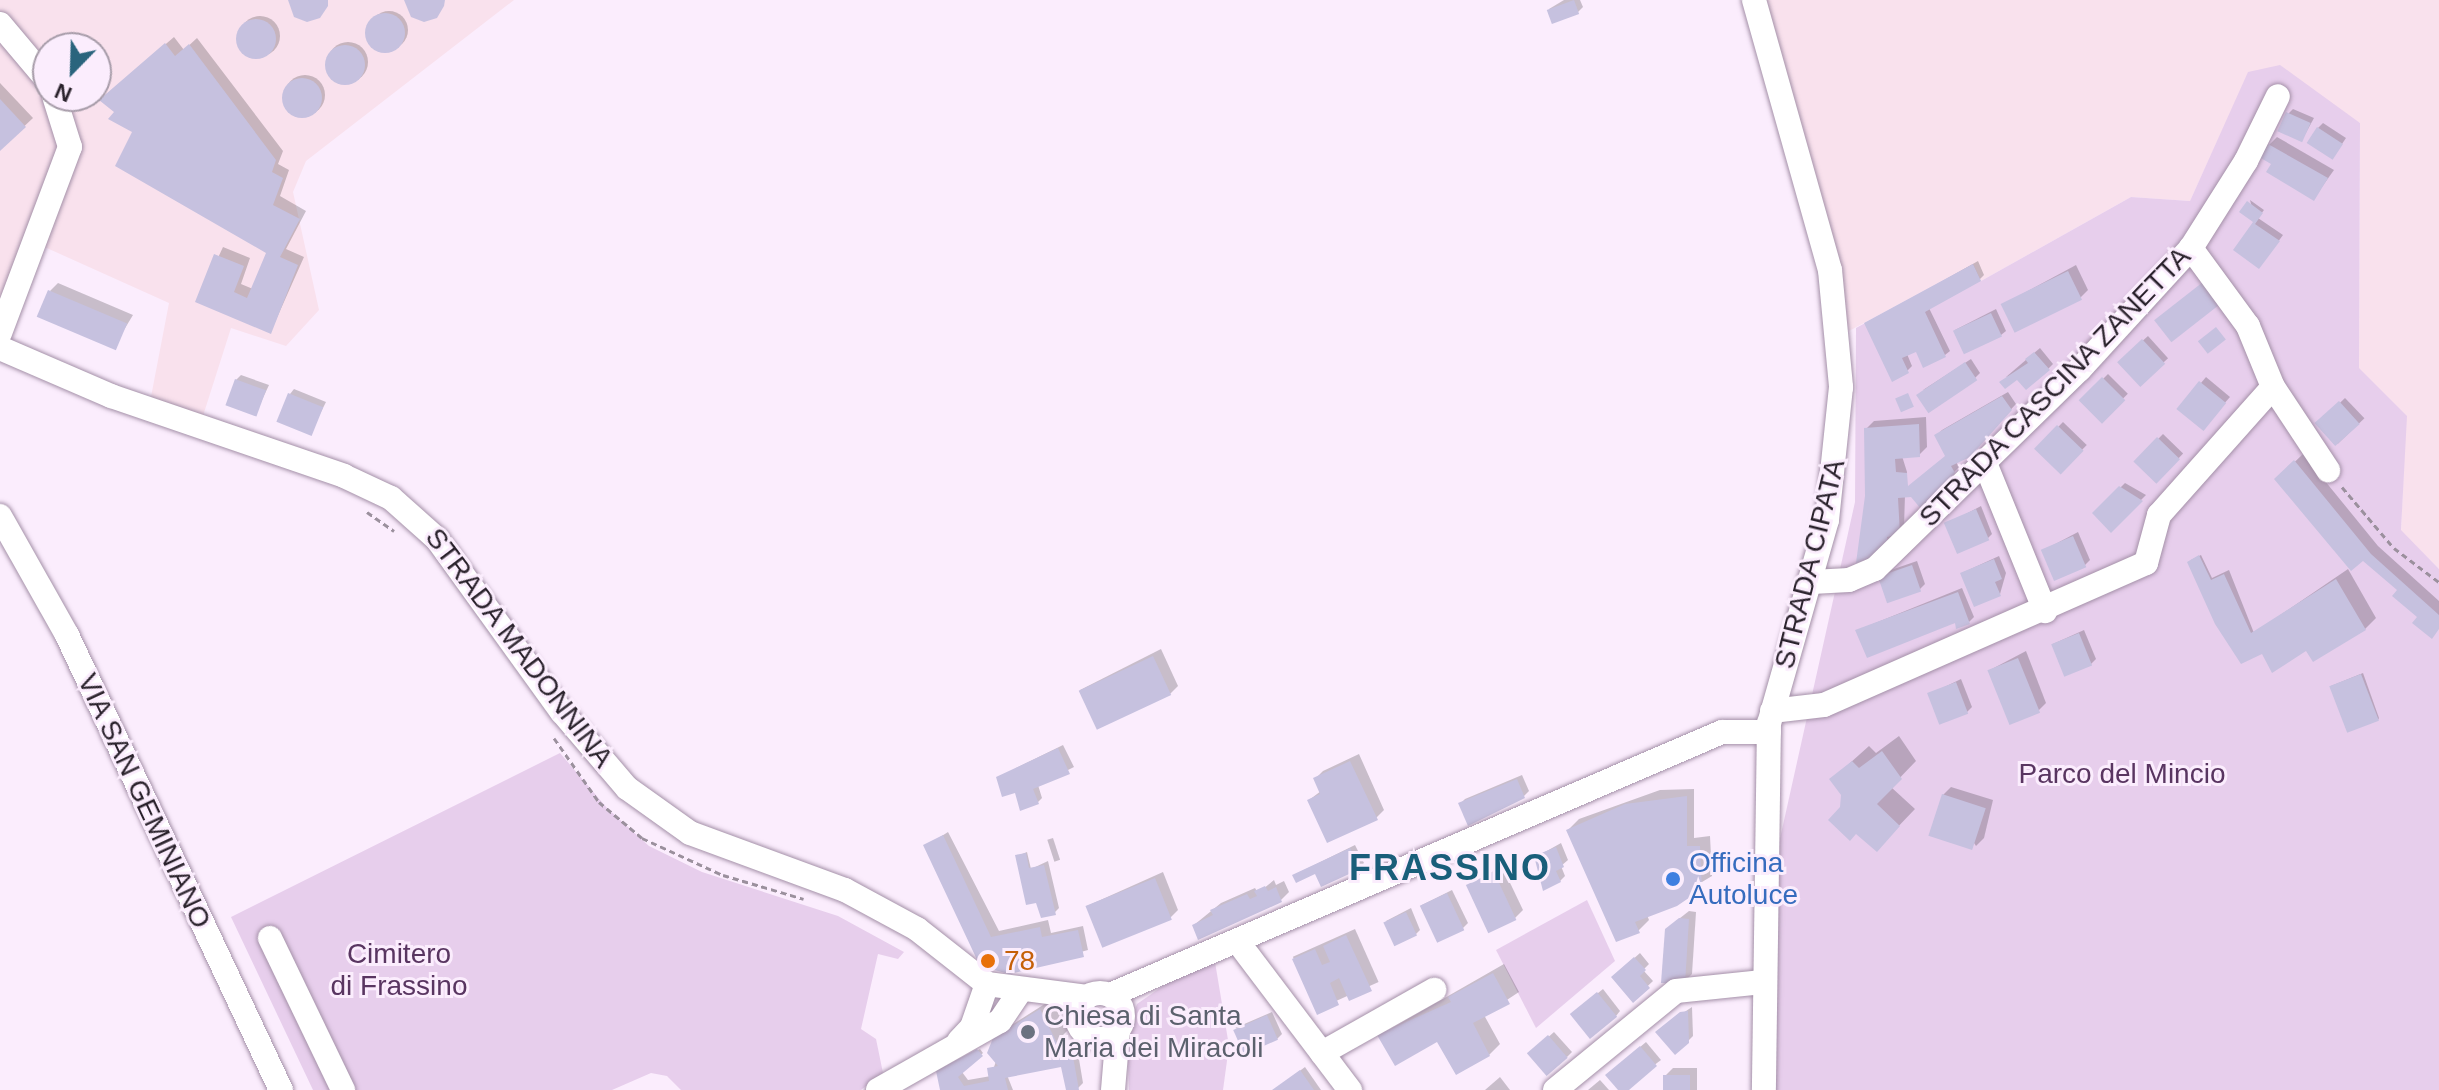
<!DOCTYPE html>
<style>
body{margin:0}
#map{position:relative;width:2439px;height:1090px;overflow:hidden;background:#fbedfd;font-family:Helvetica,sans-serif}
div>[style]{position:absolute}
[style*='--x']{left:calc(var(--x)*1px);top:calc(var(--y)*1px);width:calc(var(--w)*1px);rotate:calc(var(--a)*1deg)}
.industrial>*{inset:0;background:#f9e1ed}
.green>*{inset:0;background:#e7ceec}
.shadow>*{inset:0;background:#0003;transform-origin:0 0}
.round{border-radius:50%}
.building>*{inset:0;background:#c6c1df;transform-origin:0 0}
.path>*{height:3px;margin-top:-1.5px;transform-origin:0;background:repeating-linear-gradient(90deg,#9b909d 0 6px,transparent 0 10px)}
.roads{filter:drop-shadow(0 0 2px #a490a8) drop-shadow(0 0 2px #a490a8)}
.minor>*{height:24px;margin:-12px;padding:0 12px;transform-origin:12px;border-radius:12px;background:#fff}
.minor>.ring{margin:-12px;padding:0;box-sizing:content-box;background:none;border:24px solid #fff;border-radius:50%}
.dots>*{width:22px;height:22px;translate:-50% -50%;box-sizing:border-box;border:4px solid #fbedfd;border-radius:50%}
span{translate:-50% -50%;white-space:nowrap;text-align:center;line-height:1.15;-webkit-text-stroke:6px #fbedfd;paint-order:stroke}
.street-label{font-size:28px;color:#2a222c}
.park-label{font-size:28px;color:#593561}
.shop-label{font-size:28px;color:#366cbe}
.left{translate:0 -50%;text-align:left}
.food-label{font-size:28px;color:#c56008}
.worship-label{font-size:28px;color:#5b616d}
.district-label{font-size:36px;color:#195e7a;font-weight:700;letter-spacing:2px}
.north{position:absolute;left:32px;top:32px;width:80px;height:80px;box-sizing:border-box;background:#fbedfd;border:2px solid #a79ca9;border-radius:50%;rotate:203deg;font-size:22px;font-weight:700;line-height:32px;text-align:center;color:#2a222c}
.north::after{content:'';display:block;margin:auto;width:28px;height:36px;background:#2a647d;clip-path:polygon(50% 0,100% 100%,50% 72%,0 100%)}
</style>
<div id="map">
<div class="industrial">
<div style="clip-path:polygon(evenodd,0 0,514px 0,306px 161px,293px 192px,319px 310px,286px 346px,231px 328px,202px 419px,150px 402px,169px 303px,29px 240px,0 316px,0 0,48px 48px,96px 48px,96px 96px,48px 96px,48px 48px)"></div>
<div style="clip-path:polygon(1765px 0,2439px 0,2439px 569px,2401px 531px,2406px 416px,2359px 369px,2360px 123px,2249px 72px,2190px 201px,2131px 197px,1981px 281px,1972px 265px,1849px 331px)"></div>
</div>
<div class="green">
<div style="clip-path:polygon(2280px 65px,2360px 123px,2359px 368px,2407px 416px,2401px 530px,2439px 569px,2439px 1090px,1764px 1090px,1777px 852px,1855px 502px,1856px 328px,1973px 264px,1981px 281px,2131px 197px,2190px 201px,2248px 72px)"></div>
<div style="clip-path:polygon(560px 753px,607px 808px,649px 846px,702px 872px,838px 916px,904px 952px,898px 959px,878px 954px,861px 1029px,876px 1039px,883px 1073px,861px 1090px,681px 1090px,667px 1076px,651px 1073px,612px 1090px,313px 1090px,231px 917px)"></div>
<div style="clip-path:polygon(1587px 900px,1615px 961px,1536px 1028px,1496px 950px)"></div>
<div style="clip-path:polygon(1215px 962px,1229px 1046px,1223px 1090px,1129px 1090px,1127px 1033px,1137px 1004px,1170px 981px)"></div>
</div>
<div class="shadow">
<div style="clip-path:polygon(1564px 0,1580px 0,1583px 7px,1578px 12px,1549px 9px)"></div>
<div class="round" style="left:370px;top:11px;width:38px;height:38px"></div>
<div class="round" style="left:240px;top:16px;width:40px;height:40px"></div>
<div style="clip-path:polygon(174px 37px,184px 50px,197px 38px,283px 151px,278px 164px,289px 170px,280px 196px,306px 211px,286px 249px,304px 257px,271px 331px,198px 301px,223px 247px,250px 258px,241px 284px,253px 289px,268px 253px,116px 112px,110px 92px)"></div>
<div class="round" style="left:328px;top:42px;width:40px;height:40px"></div>
<div class="round" style="left:285px;top:75px;width:40px;height:40px"></div>
<div style="clip-path:polygon(0 83px,33px 118px,0 149px)"></div>
<div style="clip-path:polygon(2293px 109px,2314px 118px,2302px 140px,2288px 114px)"></div>
<div style="clip-path:polygon(2323px 123px,2346px 138px,2336px 153px,2318px 128px)"></div>
<div style="clip-path:polygon(2277px 137px,2334px 170px,2314px 198px,2274px 163px,2269px 145px)"></div>
<div style="clip-path:polygon(2250px 200px,2264px 210px,2258px 218px,2283px 235px,2264px 261px,2236px 249px,2256px 222px)"></div>
<div style="clip-path:polygon(1978px 261px,1984px 275px,1979px 280px,1929px 308px,1950px 351px,1945px 355px,1917px 349px,1907px 354px,1912px 366px,1907px 371px,1867px 324px)"></div>
<div style="clip-path:polygon(2076px 265px,2088px 290px,2080px 298px,2004px 304px)"></div>
<div style="clip-path:polygon(58px 283px,133px 315px,113px 348px,50px 291px)"></div>
<div style="clip-path:polygon(1996px 309px,2006px 331px,2001px 335px,1955px 330px)"></div>
<div style="left:2148px;top:336px;width:30px;height:39px;rotate:48deg"></div>
<div style="clip-path:polygon(2040px 348px,2053px 364px,2048px 369px,2006px 377px)"></div>
<div style="clip-path:polygon(1971px 359px,1980px 373px,1975px 378px,1923px 390px)"></div>
<div style="left:2108px;top:374px;width:28px;height:37px;rotate:45deg"></div>
<div style="clip-path:polygon(241px 375px,269px 385px,256px 413px,236px 380px)"></div>
<div style="clip-path:polygon(2206px 377px,2230px 397px,2207px 423px,2180px 408px)"></div>
<div style="clip-path:polygon(294px 389px,326px 402px,310px 434px,290px 394px)"></div>
<div style="clip-path:polygon(2008px 392px,2016px 404px,1968px 455px,1956px 462px,1959px 467px,1926px 501px,1905px 495px,1904px 527px,1874px 555px,1865px 526px,1866px 429px,1874px 421px,1926px 417px,1927px 447px,1919px 455px,1902px 456px,1907px 472px,1904px 492px,1947px 456px,1937px 435px,1942px 430px)"></div>
<div style="left:2345px;top:398px;width:28px;height:37px;rotate:46deg"></div>
<div style="left:2063px;top:422px;width:33px;height:38px;rotate:44deg"></div>
<div style="left:2163px;top:434px;width:28px;height:38px;rotate:44deg"></div>
<div style="clip-path:polygon(2303px 454px,2378px 546px,2439px 601px,2439px 628px,2420px 616px,2400px 589px,2277px 479px)"></div>
<div style="clip-path:polygon(2125px 483px,2146px 495px,2111px 530px,2095px 513px)"></div>
<div style="clip-path:polygon(1981px 506px,1992px 534px,1987px 539px,1947px 524px)"></div>
<div style="clip-path:polygon(2078px 532px,2090px 560px,2085px 565px,2044px 550px)"></div>
<div style="clip-path:polygon(2201px 555px,2212px 578px,2229px 570px,2254px 633px,2348px 569px,2376px 618px,2365px 629px,2306px 648px,2263px 651px,2191px 560px)"></div>
<div style="clip-path:polygon(1999px 556px,2006px 573px,2000px 594px,1962px 573px)"></div>
<div style="clip-path:polygon(1917px 561px,1925px 584px,1920px 589px,1885px 572px)"></div>
<div style="clip-path:polygon(1962px 588px,1974px 617px,1969px 622px,1858px 630px)"></div>
<div style="clip-path:polygon(2084px 630px,2096px 659px,2091px 664px,2053px 644px)"></div>
<div style="clip-path:polygon(1161px 649px,1178px 686px,1170px 694px,1080px 690px)"></div>
<div style="clip-path:polygon(2026px 651px,2046px 703px,2038px 711px,1990px 670px)"></div>
<div style="clip-path:polygon(2363px 673px,2379px 718px,2378px 720px,2331px 686px)"></div>
<div style="clip-path:polygon(1961px 679px,1972px 707px,1967px 712px,1930px 694px)"></div>
<div style="clip-path:polygon(1899px 736px,1916px 761px,1891px 787px,1915px 809px,1892px 833px,1831px 780px,1869px 746px,1876px 753px)"></div>
<div style="clip-path:polygon(1063px 745px,1074px 767px,1038px 785px,1042px 798px,1037px 803px,1016px 789px,1016px 768px)"></div>
<div style="clip-path:polygon(1359px 754px,1384px 810px,1376px 818px,1309px 800px,1321px 791px,1315px 779px,1323px 771px)"></div>
<div style="clip-path:polygon(1522px 775px,1529px 791px,1524px 796px,1469px 823px,1460px 804px,1465px 799px)"></div>
<div style="clip-path:polygon(1951px 787px,1993px 800px,1984px 838px,1976px 846px,1943px 795px)"></div>
<div style="clip-path:polygon(1694px 789px,1694px 838px,1710px 836px,1712px 876px,1647px 915px,1649px 920px,1638px 931px,1568px 830px,1579px 819px,1660px 790px)"></div>
<div style="clip-path:polygon(948px 832px,999px 931px,1048px 920px,1051px 933px,1083px 926px,1088px 950px,1009px 972px,926px 846px)"></div>
<div style="left:1053px;top:838px;width:23px;height:6px;rotate:72deg"></div>
<div style="clip-path:polygon(1561px 843px,1568px 860px,1561px 866px,1565px 876px,1560px 881px,1536px 857px)"></div>
<div style="clip-path:polygon(1355px 845px,1364px 863px,1359px 868px,1294px 875px)"></div>
<div style="clip-path:polygon(1027px 852px,1031px 869px,1048px 861px,1059px 908px,1054px 913px,1017px 856px)"></div>
<div style="clip-path:polygon(1502px 866px,1523px 910px,1515px 918px,1468px 886px)"></div>
<div style="clip-path:polygon(1163px 872px,1178px 910px,1170px 918px,1087px 906px)"></div>
<div style="clip-path:polygon(1274px 880px,1276px 885px,1284px 881px,1289px 892px,1281px 900px,1194px 925px,1221px 903px,1255px 888px,1258px 893px)"></div>
<div style="clip-path:polygon(1452px 890px,1468px 923px,1463px 928px,1422px 905px)"></div>
<div style="clip-path:polygon(1411px 908px,1420px 930px,1415px 935px,1386px 921px)"></div>
<div style="clip-path:polygon(1689px 911px,1696px 912px,1692px 974px,1684px 982px,1675px 922px)"></div>
<div style="left:1355px;top:929px;width:58px;height:68px;rotate:66deg"></div>
<div style="clip-path:polygon(1640px 953px,1649px 964px,1643px 970px,1653px 981px,1633px 1000px,1613px 977px)"></div>
<div style="clip-path:polygon(1504px 964px,1519px 992px,1484px 1015px,1500px 1044px,1489px 1055px,1438px 1039px,1380px 1035px)"></div>
<div style="clip-path:polygon(1603px 989px,1620px 1011px,1616px 1016px,1577px 1010px)"></div>
<div style="clip-path:polygon(1051px 1000px,1068px 1030px,1059px 1039px,1063px 1050px,1077px 1047px,1083px 1083px,1078px 1088px,1068px 1090px,1063px 1065px,1007px 1075px,1013px 1090px,942px 1090px,938px 1072px,980px 1049px,983px 1053px,962px 1072px,968px 1080px,991px 1076px,1007px 1028px)"></div>
<div style="clip-path:polygon(1692px 1007px,1693px 1036px,1688px 1041px,1662px 1027px)"></div>
<div style="clip-path:polygon(1272px 1012px,1282px 1034px,1277px 1039px,1235px 1028px)"></div>
<div style="clip-path:polygon(1554px 1032px,1572px 1052px,1567px 1057px,1535px 1049px)"></div>
<div style="clip-path:polygon(1646px 1042px,1661px 1060px,1621px 1090px,1613px 1070px)"></div>
<div style="clip-path:polygon(1305px 1067px,1321px 1090px,1278px 1090px,1282px 1084px)"></div>
<div style="clip-path:polygon(1673px 1068px,1697px 1068px,1697px 1090px,1665px 1090px,1665px 1076px)"></div>
<div style="clip-path:polygon(1500px 1077px,1510px 1090px,1485px 1090px)"></div>
<div style="clip-path:polygon(1600px 1080px,1609px 1090px,1588px 1090px)"></div>
</div>
<div class="building">
<div style="clip-path:polygon(288px 0,328px 0,328px 6px,320px 18px,307px 22px,294px 17px)"></div>
<div style="clip-path:polygon(404px 0,445px 0,444px 6px,437px 18px,424px 22px,411px 17px)"></div>
<div style="left:1574px;top:0;width:15px;height:29px;rotate:70deg"></div>
<div class="round" style="left:365px;top:13px;width:40px;height:40px"></div>
<div class="round" style="left:236px;top:19px;width:40px;height:40px"></div>
<div style="clip-path:polygon(165px 43px,175px 56px,189px 44px,276px 160px,272px 172px,283px 178px,273px 205px,300px 219px,280px 257px,298px 265px,271px 334px,195px 302px,214px 254px,244px 266px,234px 292px,247px 298px,266px 253px,115px 166px,132px 132px,108px 119px,114px 112px,99px 100px)"></div>
<div class="round" style="left:325px;top:45px;width:40px;height:40px"></div>
<div class="round" style="left:282px;top:78px;width:40px;height:40px"></div>
<div style="clip-path:polygon(0 99px,26px 127px,0 151px)"></div>
<div style="left:2286px;top:112px;width:27px;height:21px;rotate:24deg"></div>
<div style="left:2317px;top:127px;width:31px;height:19px;rotate:33deg"></div>
<div style="clip-path:polygon(2268px 144px,2328px 178px,2314px 201px,2266px 172px,2271px 164px,2259px 157px)"></div>
<div style="clip-path:polygon(2247px 201px,2263px 213px,2255px 224px,2280px 241px,2259px 269px,2233px 250px,2253px 222px,2239px 212px)"></div>
<div style="clip-path:polygon(1973px 264px,1981px 281px,1925px 312px,1946px 357px,1923px 368px,1916px 352px,1902px 358px,1909px 373px,1892px 382px,1864px 323px)"></div>
<div style="left:2068px;top:271px;width:32px;height:75px;rotate:64deg"></div>
<div style="left:2203px;top:282px;width:28px;height:62px;rotate:52deg"></div>
<div style="left:48px;top:290px;width:86px;height:29px;rotate:23deg"></div>
<div style="left:1991px;top:313px;width:26px;height:42px;rotate:65deg"></div>
<div style="left:2216px;top:327px;width:16px;height:23px;rotate:52deg"></div>
<div style="left:2142px;top:339px;width:34px;height:34px;rotate:47deg"></div>
<div style="clip-path:polygon(2034px 352px,2050px 370px,2026px 390px,2017px 380px,2005px 389px,1999px 382px,2028px 363px,2025px 359px)"></div>
<div style="left:1965px;top:362px;width:22px;height:59px;rotate:56deg"></div>
<div style="left:2102px;top:377px;width:33px;height:33px;rotate:45deg"></div>
<div style="left:235px;top:379px;width:33px;height:28px;rotate:20deg"></div>
<div style="left:2199px;top:381px;width:35px;height:36px;rotate:39deg"></div>
<div style="left:288px;top:393px;width:38px;height:31px;rotate:22deg"></div>
<div style="left:1908px;top:393px;width:15px;height:14px;rotate:67deg"></div>
<div style="clip-path:polygon(2002px 396px,2012px 410px,1970px 457px,1951px 466px,1955px 473px,1921px 509px,1911px 497px,1898px 498px,1900px 534px,1887px 537px,1888px 545px,1875px 557px,1856px 563px,1865px 496px,1864px 428px,1919px 424px,1920px 457px,1895px 459px,1896px 472px,1907px 473px,1908px 486px,1945px 456px,1934px 435px)"></div>
<div style="left:2339px;top:401px;width:31px;height:33px;rotate:48deg"></div>
<div style="left:2057px;top:425px;width:37px;height:33px;rotate:44deg"></div>
<div style="left:2157px;top:437px;width:32px;height:34px;rotate:44deg"></div>
<div style="clip-path:polygon(2294px 460px,2371px 554px,2439px 615px,2439px 629px,2432px 639px,2412px 623px,2417px 617px,2392px 596px,2397px 590px,2363px 561px,2351px 571px,2274px 479px)"></div>
<div style="clip-path:polygon(2119px 486px,2143px 501px,2111px 533px,2092px 513px)"></div>
<div style="left:1976px;top:509px;width:34px;height:35px;rotate:67deg"></div>
<div style="left:2073px;top:536px;width:34px;height:35px;rotate:67deg"></div>
<div style="clip-path:polygon(2199px 555px,2211px 580px,2224px 574px,2251px 633px,2336px 579px,2366px 630px,2313px 662px,2306px 651px,2272px 673px,2262px 654px,2241px 664px,2215px 624px,2187px 562px)"></div>
<div style="clip-path:polygon(1994px 559px,2002px 579px,1995px 582px,2001px 596px,1974px 607px,1960px 573px)"></div>
<div style="left:1912px;top:565px;width:28px;height:36px;rotate:71deg"></div>
<div style="clip-path:polygon(1958px 592px,1970px 624px,1956px 629px,1955px 623px,1867px 658px,1855px 630px)"></div>
<div style="left:2079px;top:633px;width:35px;height:30px;rotate:68deg"></div>
<div style="left:1153px;top:656px;width:43px;height:82px;rotate:65deg"></div>
<div style="left:2018px;top:658px;width:59px;height:33px;rotate:68deg"></div>
<div style="left:2361px;top:674px;width:50px;height:34px;rotate:69deg"></div>
<div style="left:1956px;top:682px;width:34px;height:31px;rotate:69deg"></div>
<div style="clip-path:polygon(1058px 748px,1070px 774px,1033px 789px,1039px 804px,1020px 811px,1015px 793px,1002px 797px,996px 777px)"></div>
<div style="clip-path:polygon(1882px 751px,1902px 779px,1877px 804px,1900px 826px,1877px 852px,1856px 834px,1850px 841px,1828px 820px,1840px 807px,1841px 795px,1829px 779px,1852px 761px,1859px 768px)"></div>
<div style="clip-path:polygon(1350px 761px,1378px 820px,1327px 843px,1307px 800px,1320px 794px,1313px 778px)"></div>
<div style="clip-path:polygon(1517px 779px,1525px 798px,1468px 826px,1458px 803px)"></div>
<div style="left:1942px;top:794px;width:46px;height:44px;rotate:18deg"></div>
<div style="clip-path:polygon(1687px 796px,1687px 846px,1700px 846px,1702px 889px,1677px 906px,1635px 922px,1640px 933px,1616px 942px,1566px 830px,1625px 804px)"></div>
<div style="clip-path:polygon(943px 835px,991px 937px,1040px 927px,1042px 937px,1078px 930px,1084px 957px,1009px 974px,980px 966px,923px 845px)"></div>
<div style="clip-path:polygon(1556px 847px,1564px 867px,1556px 871px,1561px 882px,1543px 891px,1534px 856px)"></div>
<div style="clip-path:polygon(1350px 848px,1360px 869px,1321px 887px,1315px 874px,1296px 883px,1292px 875px)"></div>
<div style="clip-path:polygon(1026px 853px,1029px 868px,1044px 865px,1056px 915px,1041px 918px,1036px 903px,1026px 905px,1015px 855px)"></div>
<div style="left:1494px;top:872px;width:53px;height:31px;rotate:65deg"></div>
<div style="left:1155px;top:878px;width:45px;height:75px;rotate:68deg"></div>
<div style="clip-path:polygon(1265px 886px,1268px 891px,1276px 887px,1282px 902px,1198px 940px,1192px 925px,1213px 915px,1210px 910px,1247px 894px,1250px 899px,1257px 896px,1254px 891px)"></div>
<div style="left:1447px;top:893px;width:41px;height:30px;rotate:65deg"></div>
<div style="left:1406px;top:912px;width:26px;height:25px;rotate:65deg"></div>
<div style="clip-path:polygon(1679px 918px,1689px 919px,1685px 984px,1661px 983px,1665px 929px)"></div>
<div style="clip-path:polygon(1346px 935px,1372px 991px,1349px 1001px,1339px 978px,1330px 983px,1339px 1005px,1317px 1015px,1292px 959px,1315px 949px,1322px 965px,1330px 962px,1323px 946px)"></div>
<div style="clip-path:polygon(1634px 957px,1646px 970px,1640px 976px,1650px 988px,1633px 1003px,1611px 977px)"></div>
<div style="clip-path:polygon(1493px 973px,1510px 1004px,1473px 1023px,1490px 1056px,1456px 1075px,1437px 1042px,1395px 1066px,1377px 1035px,1451px 1002px,1448px 997px)"></div>
<div style="left:1597px;top:992px;width:32px;height:35px;rotate:51deg"></div>
<div style="clip-path:polygon(1040px 1009px,1062px 1053px,1072px 1051px,1079px 1090px,1066px 1090px,1061px 1067px,1005px 1078px,1008px 1090px,940px 1090px,936px 1071px,977px 1049px,983px 1056px,958px 1077px,964px 1086px,989px 1081px,987px 1068px,998px 1066px,987px 1053px,993px 1038px)"></div>
<div style="clip-path:polygon(1688px 1011px,1689px 1043px,1675px 1055px,1655px 1032px,1680px 1012px)"></div>
<div style="left:1267px;top:1015px;width:27px;height:37px;rotate:66deg"></div>
<div style="left:1548px;top:1035px;width:30px;height:28px;rotate:49deg"></div>
<div style="clip-path:polygon(1640px 1046px,1657px 1066px,1629px 1090px,1618px 1090px,1605px 1075px)"></div>
<div style="clip-path:polygon(1300px 1070px,1314px 1090px,1272px 1090px)"></div>
<div style="left:1663px;top:1075px;width:27px;height:15px"></div>
</div>
<div class="path">
<div style="--x:2342;--y:487;--w:80;--a:49.6"></div>
<div style="--x:2394;--y:548;--w:56;--a:37.1"></div>
<div style="--x:367;--y:512;--w:33;--a:35"></div>
<div style="--x:554;--y:738;--w:78;--a:54.9"></div>
<div style="--x:599;--y:802;--w:56;--a:39.9"></div>
<div style="--x:642;--y:838;--w:89;--a:24.6"></div>
<div style="--x:723;--y:875;--w:84;--a:16.5"></div>
</div>
<div class="roads">
<div class="minor">
<div style="--x:1754;--y:0;--w:280;--a:74.3"></div>
<div style="--x:1830;--y:270;--w:118;--a:84.6"></div>
<div style="--x:1841;--y:387;--w:134;--a:96"></div>
<div style="--x:1827;--y:520;--w:211;--a:105.9"></div>
<div style="--x:1769;--y:723;--w:367;--a:90.8"></div>
<div style="--x:0;--y:24;--w:75;--a:49.9"></div>
<div style="--x:0;--y:333;--w:199;--a:-69.4"></div>
<div style="--x:70;--y:147;--w:53;--a:-107.4"></div>
<div style="--x:0;--y:348;--w:121;--a:23.4"></div>
<div style="--x:111;--y:396;--w:246;--a:18.9"></div>
<div style="--x:344;--y:476;--w:52;--a:25.1"></div>
<div style="--x:391;--y:498;--w:62;--a:41.7"></div>
<div style="--x:437;--y:539;--w:213;--a:54.2"></div>
<div style="--x:562;--y:712;--w:100;--a:49.5"></div>
<div style="--x:627;--y:788;--w:77;--a:35.5"></div>
<div style="--x:690;--y:833;--w:165;--a:20.2"></div>
<div style="--x:845;--y:890;--w:82;--a:28.4"></div>
<div style="--x:917;--y:929;--w:89;--a:38.2"></div>
<div style="--x:987;--y:984;--w:101;--a:7.4"></div>
<div style="--x:2273;--y:387;--w:100;--a:56.5"></div>
<div style="--x:1985;--y:463;--w:160;--a:67.9"></div>
<div style="--x:0;--y:516;--w:137;--a:60.6"></div>
<div style="--x:67;--y:635;--w:503;--a:64.81"></div>
<div style="--x:1812;--y:582;--w:37;--a:-3"></div>
<div style="--x:1849;--y:580;--w:28;--a:-23"></div>
<div style="--x:1875;--y:569;--w:286;--a:-44.3"></div>
<div style="--x:2080;--y:369;--w:164;--a:-47.5"></div>
<div style="--x:2191;--y:248;--w:103;--a:-57.7"></div>
<div style="--x:2246;--y:161;--w:72;--a:-63.8"></div>
<div style="--x:1772;--y:711;--w:52;--a:-6.6"></div>
<div style="--x:1824;--y:705;--w:352;--a:-23.8"></div>
<div style="--x:2146;--y:563;--w:50;--a:-74.8"></div>
<div style="--x:2159;--y:515;--w:171;--a:-48.3"></div>
<div style="--x:2273;--y:387;--w:66;--a:-112.3"></div>
<div style="--x:2248;--y:326;--w:97;--a:-126.2"></div>
<div style="--x:270;--y:938;--w:169;--a:64.3"></div>
<div style="--x:1238;--y:942;--w:186;--a:52.9"></div>
<div class="ring" style="left:1077px;top:993px;width:22px;height:22px"></div>
<div style="--x:1110;--y:995;--w:666;--a:-23.26"></div>
<div style="--x:1722;--y:732;--w:47;--a:0"></div>
<div style="--x:959;--y:1041;--w:19;--a:-47"></div>
<div style="--x:972;--y:1027;--w:46;--a:-70.8"></div>
<div style="--x:1322;--y:1053;--w:129;--a:-29.4"></div>
<div style="--x:878;--y:1090;--w:140;--a:-29.5"></div>
<div style="--x:1000;--y:1021;--w:37;--a:-56"></div>
<div style="--x:1113;--y:1090;--w:60;--a:-85.2"></div>
<div style="--x:1555;--y:1090;--w:156;--a:-39.3"></div>
<div style="--x:1676;--y:991;--w:87;--a:-5.9"></div>
</div>
</div>
<div class="dots">
<div style="left:1673px;top:879px;background:#3f7fe0"></div>
<div style="left:988px;top:961px;background:#e8710a"></div>
<div style="left:1028px;top:1032px;background:#6b7280"></div>
</div>
<div class="street-label">
<span style="left:2055px;top:387px;rotate:-46deg">STRADA CASCINA ZANETTA</span>
<span style="left:1810px;top:564px;rotate:-76deg">STRADA CIPATA</span>
<span style="left:519px;top:648px;rotate:53deg">STRADA MADONNINA</span>
<span style="left:144px;top:801px;rotate:65deg">VIA SAN GEMINIANO</span>
</div>
<div class="park-label">
<span style="left:2122px;top:774px">Parco del Mincio</span>
<span style="left:399px;top:970px">Cimitero<br>di Frassino</span>
</div>
<div class="shop-label">
<span class="left" style="left:1689px;top:879px">Officina<br>Autoluce</span>
</div>
<div class="food-label">
<span class="left" style="left:1004px;top:961px">78</span>
</div>
<div class="worship-label">
<span class="left" style="left:1044px;top:1032px">Chiesa di Santa<br>Maria dei Miracoli</span>
</div>
<div class="district-label">
<span style="left:1450px;top:868px">FRASSINO</span>
</div>
<div class="north">N</div>
</div>
